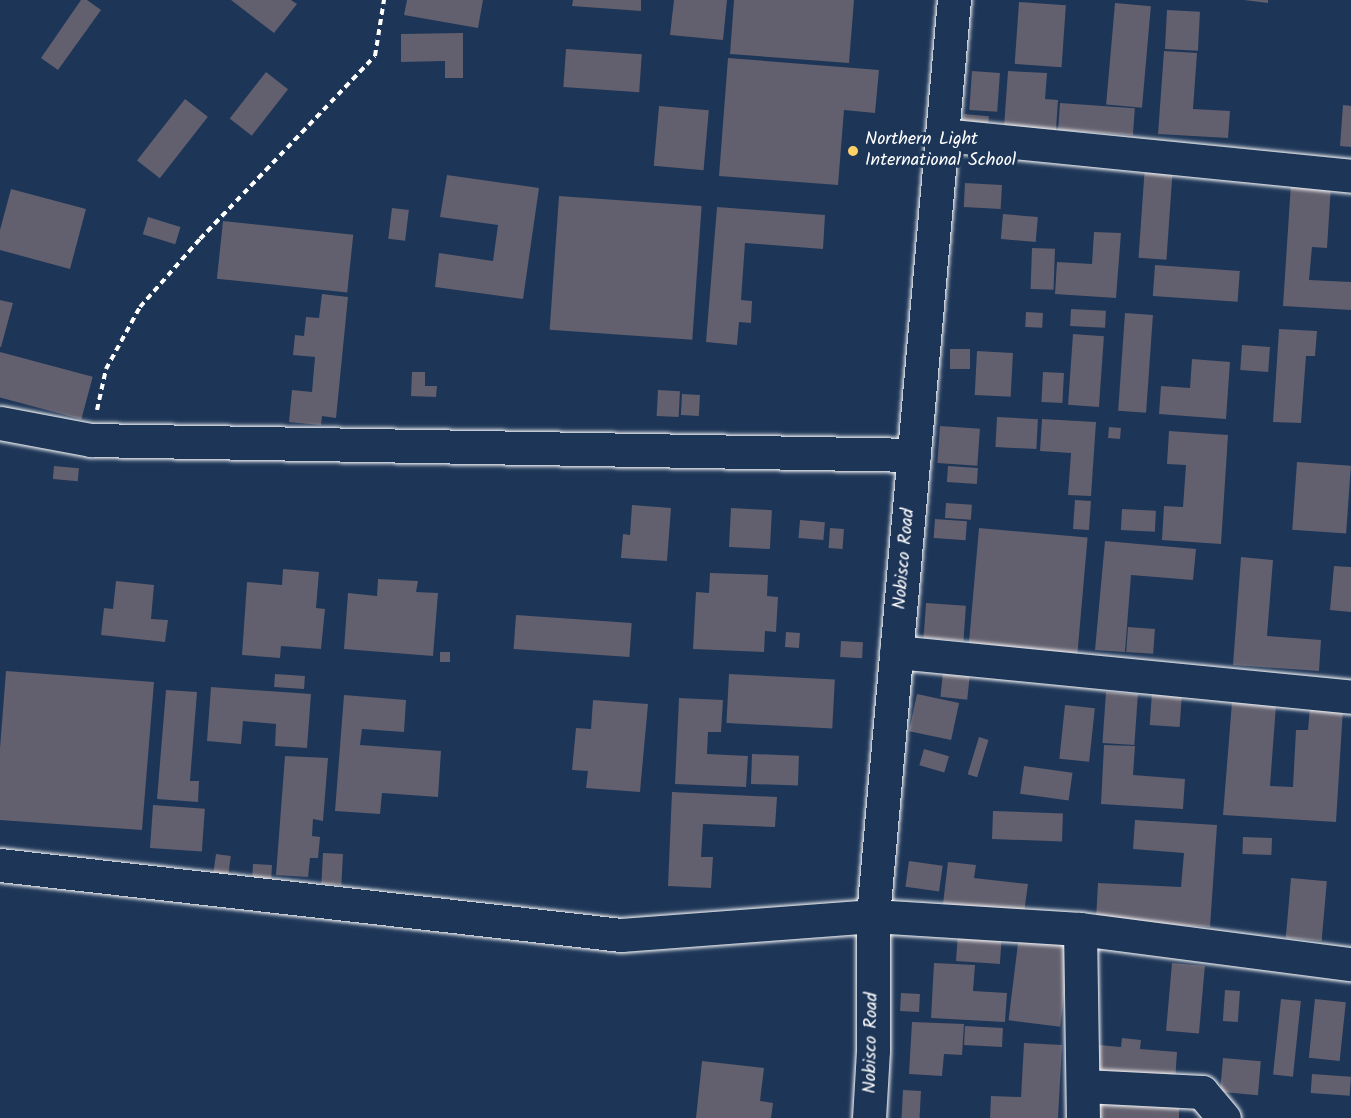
<!DOCTYPE html>
<style>
body{margin:0}
#map{position:relative;width:1351px;height:1118px;overflow:hidden;background:#1d3557;font-family:Kalam,sans-serif}
div>[style]{position:absolute}
[style*='--x']{left:calc(var(--x)*1px);top:calc(var(--y)*1px);width:calc(var(--w)*1px);rotate:calc(var(--a)*1deg)}
.building>*{inset:0;background:#625f6e;transform-origin:0 0}
.path>*{height:4px;margin-top:-2px;transform-origin:0;background:repeating-linear-gradient(90deg,#fff 0 6px,transparent 0 10.5px)}
.roads{filter:drop-shadow(0 0 2px #fff) drop-shadow(0 0 2px #fff)}
.street>*{height:33px;margin:-16.5px;padding:0 16.5px;transform-origin:16.5px;border-radius:16.5px;background:#1d3557}
.dots>*{width:16px;height:16px;translate:-50% -50%;box-sizing:border-box;border:3px solid #1d3557;border-radius:50%}
span{translate:-50% -50%;white-space:nowrap;text-align:center;line-height:1.15;-webkit-text-stroke:6px #1d3557;paint-order:stroke}
.poi-label{font-size:18px;color:#fff}
.left{translate:0 -50%;text-align:left}
.street-label{font-size:18px;color:#fff}
</style>
<div id="map">
<div class="building">
<div style="clip-path:polygon(81px 0,87px 0,101px 10px,58px 70px,41px 58px)"></div>
<div style="clip-path:polygon(231px 0,291px 0,297px 4px,274px 33px)"></div>
<div style="clip-path:polygon(407px 0,483px 0,478px 28px,404px 15px)"></div>
<div style="clip-path:polygon(573px 0,641px 0,641px 11px,572px 6px)"></div>
<div style="clip-path:polygon(674px 0,727px 0,723px 40px,670px 35px)"></div>
<div style="clip-path:polygon(734px 0,854px 0,849px 63px,730px 54px)"></div>
<div style="clip-path:polygon(1244px 0,1268px 0,1268px 3px)"></div>
<div style="left:1019px;top:2px;width:47px;height:62px;rotate:4deg"></div>
<div style="left:1115px;top:3px;width:36px;height:102px;rotate:5deg"></div>
<div style="left:1167px;top:10px;width:33px;height:39px;rotate:3deg"></div>
<div style="clip-path:polygon(463px 33px,463px 78px,445px 78px,445px 61px,401px 62px,401px 34px)"></div>
<div style="left:566px;top:49px;width:76px;height:38px;rotate:4deg"></div>
<div style="clip-path:polygon(1164px 51px,1197px 53px,1193px 109px,1230px 111px,1228px 138px,1158px 134px)"></div>
<div style="clip-path:polygon(728px 58px,879px 70px,875px 113px,844px 110px,838px 185px,719px 176px)"></div>
<div style="left:972px;top:71px;width:28px;height:39px;rotate:4deg"></div>
<div style="clip-path:polygon(1008px 71px,1047px 73px,1045px 99px,1058px 100px,1056px 130px,1004px 127px)"></div>
<div style="left:266px;top:72px;width:28px;height:59px;rotate:38deg"></div>
<div style="left:185px;top:99px;width:29px;height:78px;rotate:38deg"></div>
<div style="left:1060px;top:103px;width:75px;height:27px;rotate:4deg"></div>
<div style="clip-path:polygon(1343px 105px,1351px 106px,1351px 147px,1340px 146px)"></div>
<div style="left:659px;top:106px;width:50px;height:60px;rotate:5deg"></div>
<div style="left:964px;top:114px;width:25px;height:14px;rotate:5deg"></div>
<div style="left:1145px;top:165px;width:28px;height:93px;rotate:4deg"></div>
<div style="clip-path:polygon(447px 175px,539px 188px,523px 299px,435px 287px,439px 253px,493px 261px,498px 225px,440px 217px)"></div>
<div style="left:965px;top:183px;width:37px;height:24px;rotate:3deg"></div>
<div style="clip-path:polygon(1291px 183px,1331px 186px,1327px 248px,1312px 247px,1309px 280px,1351px 282px,1351px 310px,1283px 306px)"></div>
<div style="clip-path:polygon(11px 189px,86px 209px,70px 269px,0 250px,0 230px)"></div>
<div style="left:559px;top:196px;width:143px;height:134px;rotate:4deg"></div>
<div style="clip-path:polygon(717px 207px,825px 215px,823px 249px,745px 243px,741px 300px,752px 301px,751px 323px,739px 322px,737px 345px,706px 342px)"></div>
<div style="left:392px;top:208px;width:17px;height:31px;rotate:7deg"></div>
<div style="left:1003px;top:214px;width:35px;height:25px;rotate:5deg"></div>
<div style="left:148px;top:217px;width:34px;height:18px;rotate:17deg"></div>
<div style="left:223px;top:221px;width:131px;height:58px;rotate:6deg"></div>
<div style="clip-path:polygon(1094px 232px,1121px 233px,1116px 298px,1055px 294px,1057px 262px,1092px 264px)"></div>
<div style="left:1032px;top:248px;width:23px;height:41px;rotate:2deg"></div>
<div style="left:1155px;top:265px;width:85px;height:31px;rotate:4deg"></div>
<div style="clip-path:polygon(322px 294px,348px 297px,336px 418px,322px 416px,321px 425px,289px 422px,292px 390px,312px 392px,315px 357px,293px 355px,295px 335px,304px 336px,306px 317px,319px 318px)"></div>
<div style="clip-path:polygon(0 300px,13px 303px,1px 347px,0 347px)"></div>
<div style="left:1071px;top:309px;width:35px;height:17px;rotate:3deg"></div>
<div style="left:1026px;top:312px;width:17px;height:15px;rotate:3deg"></div>
<div style="left:1125px;top:313px;width:28px;height:98px;rotate:4deg"></div>
<div style="clip-path:polygon(1279px 329px,1317px 331px,1315px 356px,1306px 356px,1301px 423px,1273px 422px)"></div>
<div style="left:1073px;top:334px;width:31px;height:71px;rotate:4deg"></div>
<div style="left:1242px;top:345px;width:28px;height:25px;rotate:4deg"></div>
<div style="left:970px;top:349px;width:20px;height:20px;rotate:90deg"></div>
<div style="left:977px;top:351px;width:36px;height:44px;rotate:3deg"></div>
<div style="left:0;top:352px;width:96px;height:44px;rotate:15deg"></div>
<div style="clip-path:polygon(1192px 359px,1230px 362px,1226px 419px,1159px 414px,1161px 386px,1190px 388px)"></div>
<div style="clip-path:polygon(412px 372px,425px 372px,425px 386px,437px 386px,436px 397px,411px 396px)"></div>
<div style="left:1043px;top:372px;width:21px;height:30px;rotate:3deg"></div>
<div style="left:658px;top:390px;width:22px;height:26px;rotate:3deg"></div>
<div style="left:682px;top:394px;width:18px;height:21px;rotate:3deg"></div>
<div style="left:997px;top:417px;width:41px;height:30px;rotate:3deg"></div>
<div style="clip-path:polygon(1042px 419px,1096px 422px,1091px 496px,1068px 495px,1071px 453px,1040px 451px)"></div>
<div style="left:940px;top:426px;width:40px;height:37px;rotate:4deg"></div>
<div style="left:1109px;top:427px;width:12px;height:11px;rotate:5deg"></div>
<div style="clip-path:polygon(1169px 431px,1228px 435px,1221px 544px,1162px 540px,1164px 506px,1183px 507px,1186px 465px,1167px 464px)"></div>
<div style="left:1297px;top:462px;width:54px;height:68px;rotate:4deg"></div>
<div style="left:54px;top:466px;width:25px;height:13px;rotate:5deg"></div>
<div style="left:948px;top:466px;width:30px;height:16px;rotate:4deg"></div>
<div style="left:1075px;top:500px;width:16px;height:29px;rotate:4deg"></div>
<div style="left:946px;top:503px;width:26px;height:15px;rotate:4deg"></div>
<div style="clip-path:polygon(632px 505px,671px 508px,667px 561px,621px 558px,623px 534px,630px 535px)"></div>
<div style="left:731px;top:508px;width:41px;height:39px;rotate:3deg"></div>
<div style="left:1122px;top:509px;width:34px;height:21px;rotate:3deg"></div>
<div style="left:935px;top:519px;width:32px;height:19px;rotate:4deg"></div>
<div style="left:800px;top:520px;width:25px;height:18px;rotate:5deg"></div>
<div style="left:830px;top:528px;width:14px;height:20px;rotate:4deg"></div>
<div style="left:979px;top:528px;width:109px;height:117px;rotate:5deg"></div>
<div style="clip-path:polygon(1105px 541px,1196px 549px,1193px 580px,1131px 575px,1125px 652px,1095px 650px)"></div>
<div style="clip-path:polygon(1241px 557px,1273px 560px,1267px 636px,1321px 640px,1319px 671px,1233px 665px)"></div>
<div style="clip-path:polygon(1334px 566px,1351px 567px,1351px 612px,1330px 610px)"></div>
<div style="clip-path:polygon(283px 569px,319px 572px,316px 608px,325px 609px,321px 649px,281px 646px,280px 658px,242px 655px,247px 582px,282px 585px)"></div>
<div style="clip-path:polygon(710px 573px,768px 575px,767px 596px,778px 597px,776px 632px,765px 631px,764px 652px,693px 649px,696px 592px,709px 593px)"></div>
<div style="clip-path:polygon(378px 579px,418px 581px,416px 592px,438px 593px,433px 656px,344px 649px,348px 593px,377px 596px)"></div>
<div style="clip-path:polygon(116px 581px,154px 585px,151px 619px,168px 620px,165px 642px,101px 635px,104px 608px,113px 609px)"></div>
<div style="left:926px;top:603px;width:40px;height:35px;rotate:4deg"></div>
<div style="left:516px;top:615px;width:116px;height:34px;rotate:4deg"></div>
<div style="left:1128px;top:627px;width:27px;height:25px;rotate:4deg"></div>
<div style="left:786px;top:632px;width:14px;height:15px;rotate:4deg"></div>
<div style="left:841px;top:641px;width:22px;height:16px;rotate:3deg"></div>
<div style="left:440px;top:652px;width:10px;height:10px"></div>
<div style="clip-path:polygon(6px 671px,154px 682px,142px 830px,0 820px,0 748px)"></div>
<div style="left:943px;top:672px;width:27px;height:25px;rotate:6deg"></div>
<div style="left:275px;top:674px;width:30px;height:13px;rotate:4deg"></div>
<div style="left:729px;top:674px;width:106px;height:49px;rotate:3deg"></div>
<div style="clip-path:polygon(211px 687px,311px 694px,307px 748px,275px 746px,276px 724px,243px 721px,241px 744px,207px 741px)"></div>
<div style="clip-path:polygon(166px 690px,197px 692px,190px 781px,199px 781px,198px 802px,157px 799px)"></div>
<div style="left:1106px;top:692px;width:32px;height:51px;rotate:4deg"></div>
<div style="left:1152px;top:692px;width:30px;height:33px;rotate:4deg"></div>
<div style="left:917px;top:694px;width:43px;height:38px;rotate:12deg"></div>
<div style="clip-path:polygon(344px 695px,406px 700px,404px 732px,362px 729px,360px 745px,441px 751px,438px 797px,382px 793px,380px 814px,335px 811px)"></div>
<div style="clip-path:polygon(679px 698px,723px 700px,721px 732px,708px 732px,707px 754px,748px 756px,746px 787px,675px 784px)"></div>
<div style="clip-path:polygon(593px 700px,648px 704px,640px 792px,586px 788px,588px 771px,572px 770px,576px 728px,591px 729px)"></div>
<div style="clip-path:polygon(1232px 702px,1276px 705px,1270px 786px,1293px 787px,1296px 730px,1308px 730px,1310px 707px,1343px 709px,1336px 822px,1223px 815px)"></div>
<div style="left:1065px;top:705px;width:30px;height:54px;rotate:6deg"></div>
<div style="left:979px;top:737px;width:10px;height:39px;rotate:17deg"></div>
<div style="clip-path:polygon(1104px 745px,1135px 746px,1133px 775px,1185px 779px,1183px 809px,1101px 804px)"></div>
<div style="left:924px;top:749px;width:26px;height:17px;rotate:16deg"></div>
<div style="left:752px;top:754px;width:47px;height:30px;rotate:2deg"></div>
<div style="clip-path:polygon(285px 756px,328px 758px,323px 821px,313px 819px,312px 836px,320px 837px,318px 858px,310px 858px,308px 877px,276px 875px)"></div>
<div style="left:1024px;top:766px;width:49px;height:28px;rotate:8deg"></div>
<div style="clip-path:polygon(672px 792px,777px 797px,775px 827px,703px 824px,701px 857px,713px 857px,711px 888px,668px 886px)"></div>
<div style="left:153px;top:805px;width:52px;height:43px;rotate:4deg"></div>
<div style="left:993px;top:811px;width:70px;height:28px;rotate:2deg"></div>
<div style="clip-path:polygon(1135px 820px,1217px 825px,1210px 927px,1096px 920px,1098px 883px,1181px 887px,1184px 853px,1133px 849px)"></div>
<div style="left:1243px;top:837px;width:29px;height:17px;rotate:2deg"></div>
<div style="left:323px;top:853px;width:20px;height:31px;rotate:3deg"></div>
<div style="left:216px;top:854px;width:15px;height:24px;rotate:8deg"></div>
<div style="left:909px;top:861px;width:34px;height:26px;rotate:8deg"></div>
<div style="clip-path:polygon(948px 862px,976px 865px,974px 878px,1028px 884px,1024px 913px,943px 904px)"></div>
<div style="left:253px;top:864px;width:19px;height:19px;rotate:3deg"></div>
<div style="left:1291px;top:878px;width:36px;height:60px;rotate:5deg"></div>
<div style="left:958px;top:932px;width:44px;height:29px;rotate:4deg"></div>
<div style="left:1019px;top:935px;width:52px;height:86px;rotate:7deg"></div>
<div style="clip-path:polygon(934px 963px,975px 965px,973px 991px,1007px 993px,1005px 1022px,931px 1018px)"></div>
<div style="left:1172px;top:963px;width:33px;height:68px;rotate:5deg"></div>
<div style="left:1225px;top:990px;width:15px;height:31px;rotate:4deg"></div>
<div style="left:901px;top:993px;width:19px;height:18px;rotate:3deg"></div>
<div style="left:1281px;top:999px;width:20px;height:76px;rotate:6deg"></div>
<div style="left:1315px;top:999px;width:31px;height:59px;rotate:6deg"></div>
<div style="clip-path:polygon(912px 1022px,964px 1024px,962px 1055px,944px 1054px,942px 1076px,909px 1074px)"></div>
<div style="left:965px;top:1026px;width:38px;height:19px;rotate:3deg"></div>
<div style="clip-path:polygon(1122px 1038px,1141px 1040px,1140px 1049px,1177px 1052px,1175px 1082px,1097px 1076px,1099px 1045px,1121px 1047px)"></div>
<div style="clip-path:polygon(1024px 1043px,1062px 1045px,1058px 1118px,990px 1118px,991px 1096px,1021px 1097px)"></div>
<div style="left:1223px;top:1058px;width:38px;height:34px;rotate:5deg"></div>
<div style="clip-path:polygon(702px 1061px,764px 1068px,760px 1101px,773px 1103px,771px 1118px,696px 1118px)"></div>
<div style="left:1312px;top:1074px;width:39px;height:19px;rotate:4deg"></div>
<div style="left:903px;top:1090px;width:18px;height:28px;rotate:3deg"></div>
<div style="clip-path:polygon(1100px 1096px,1179px 1100px,1179px 1118px,1099px 1118px)"></div>
</div>
<div class="path">
<div style="--x:97;--y:410;--w:42;--a:-77.6"></div>
<div style="--x:106;--y:369;--w:71;--a:-61.3"></div>
<div style="--x:140;--y:307;--w:91;--a:-48.6"></div>
<div style="--x:200;--y:239;--w:253;--a:-46.3"></div>
<div style="--x:375;--y:56;--w:57;--a:-80.9"></div>
</div>
<div class="roads">
<div class="street">
<div style="--x:943;--y:135;--w:410;--a:5.7"></div>
<div style="--x:0;--y:423;--w:93;--a:10.6"></div>
<div style="--x:91;--y:440;--w:823;--a:1.04"></div>
<div style="--x:896;--y:652;--w:457;--a:5.6"></div>
<div style="--x:0;--y:865;--w:625;--a:6.43"></div>
<div style="--x:621;--y:935;--w:253;--a:-4.3"></div>
<div style="--x:873;--y:916;--w:207;--a:3.6"></div>
<div style="--x:1080;--y:929;--w:273;--a:7.4"></div>
<div style="--x:1080;--y:929;--w:189;--a:89.1"></div>
<div style="--x:1084;--y:1086;--w:118;--a:2.9"></div>
<div style="--x:1202;--y:1092;--w:34;--a:50"></div>
<div style="--x:869;--y:1118;--w:68;--a:-86.6"></div>
<div style="--x:873;--y:1050;--w:134;--a:-90"></div>
<div style="--x:873;--y:916;--w:920;--a:-84.95"></div>
</div>
</div>
<div class="dots">
<div style="left:853px;top:151px;background:#ffd166"></div>
</div>
<div class="poi-label">
<span class="left" style="left:865px;top:151px">Northern Light<br>International School</span>
</div>
<div class="street-label">
<span style="left:905px;top:559px;rotate:-85deg">Nobisco Road</span>
<span style="left:872px;top:1043px;rotate:-89deg">Nobisco Road</span>
</div>
</div>
